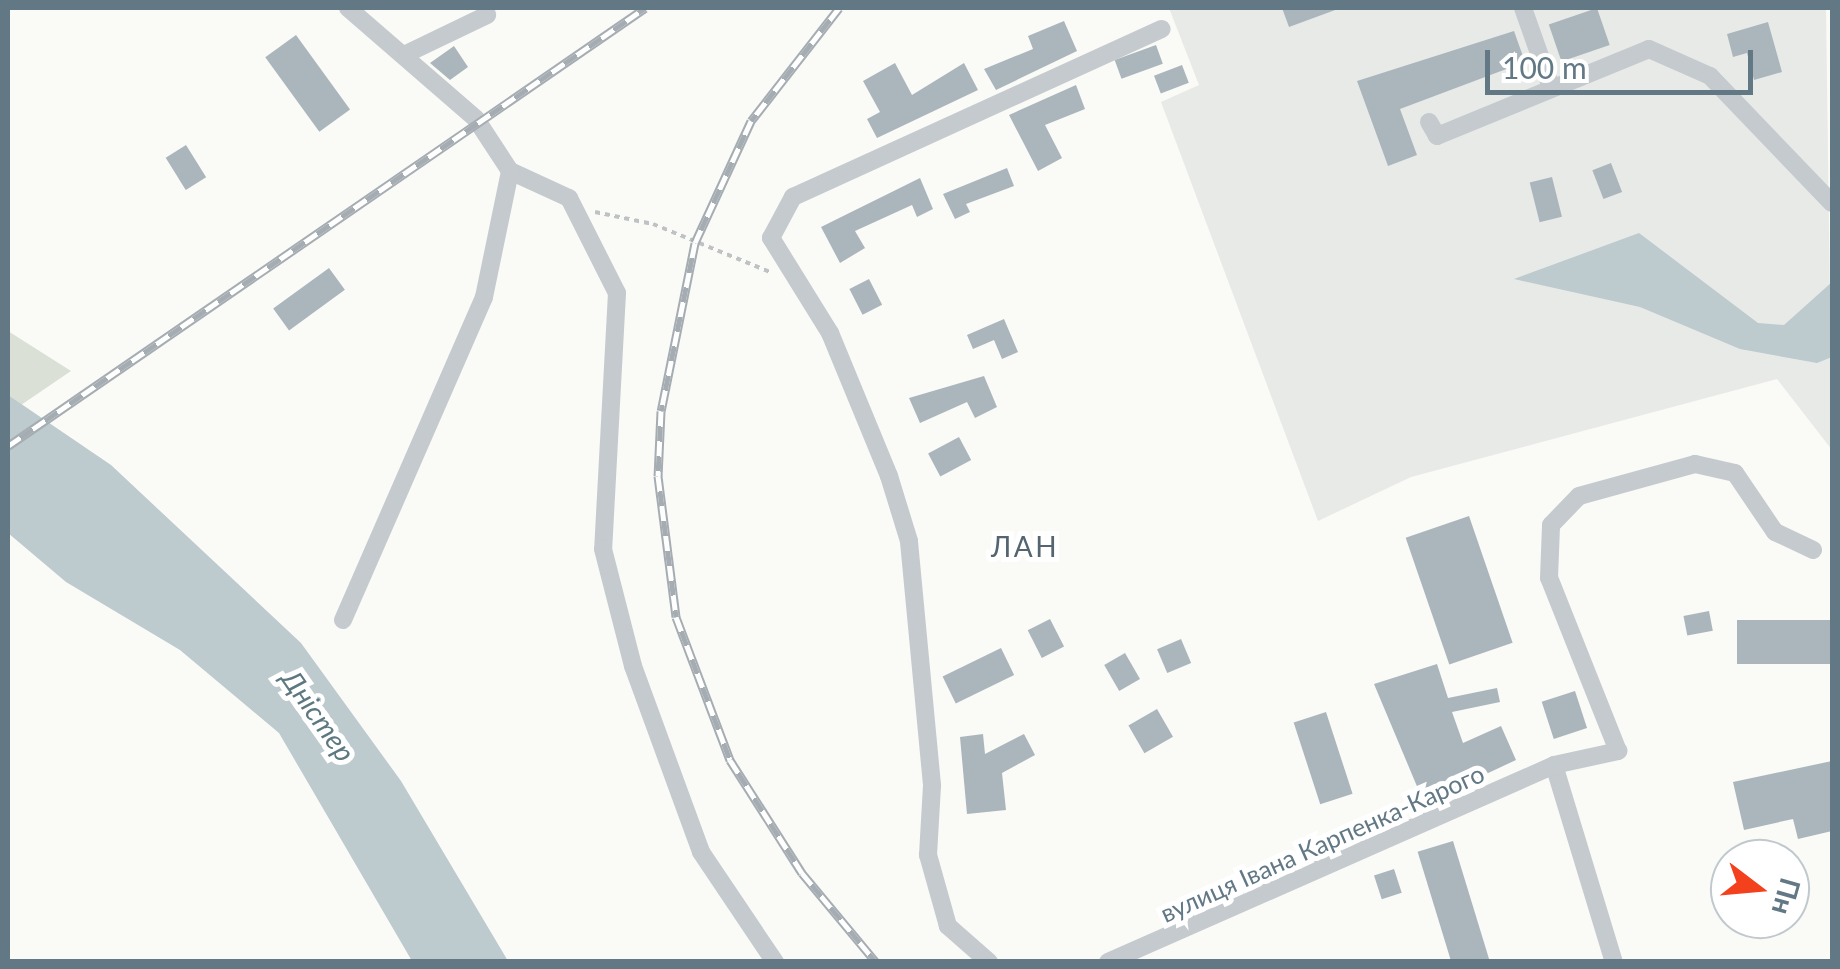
<!DOCTYPE html>
<meta charset="utf-8">
<style>
body{margin:0}
#map{position:relative;width:1840px;height:969px;overflow:hidden;background:#fafaf7;font-family:Lato,sans-serif}
div>[style]{position:absolute}
[style*='--x']{left:calc(var(--x)*1px);top:calc(var(--y)*1px);width:calc(var(--w)*1px);rotate:calc(var(--a)*1deg)}
.built>*{inset:0;background:#e8eae8}
.green>*{inset:0;background:#dae0d6}
.water>*{inset:0;background:#bdcace}
.building>*{inset:0;background:#abb6bc;transform-origin:0 0}
.path>*{height:4px;margin-top:-2px;transform-origin:0;background:repeating-linear-gradient(90deg,#bec2c4 0 5px,transparent 0 10px)}
.minor>*{height:18px;margin:-9px;padding:0 9px;transform-origin:9px;border-radius:9px;background:#c4cacd}
.rail>*{height:9px;margin-top:-4.5px;transform-origin:0;background:repeating-linear-gradient(90deg,#fff 0 15px,#a5adb3 0 30px);box-sizing:border-box;border-block:2px solid #a5adb3}
span{translate:-50% -50%;white-space:nowrap;text-align:center;line-height:1.15;-webkit-text-stroke:10px #fff;paint-order:stroke}
.street-label{font-size:25px;color:#627885}
.neighbourhood-label{font-size:28px;color:#54656f;letter-spacing:2.5px}
.water-label{font-size:28px;color:#5d787e;font-style:italic}
.frame{position:absolute;inset:0;border:10px solid #627885;pointer-events:none}
.north{position:absolute;left:1710px;top:839px;width:100px;height:100px;box-sizing:border-box;background:#fff;border:2px solid #c0c9ce;border-radius:50%;rotate:106deg;font-size:28px;font-weight:700;line-height:40px;text-align:center;color:#627885}
.north::after{content:'';display:block;margin:auto;width:35px;height:45px;background:#f4411d;clip-path:polygon(50% 0,100% 100%,50% 72%,0 100%)}
.scale{position:absolute;left:1485px;top:50px;width:268px;height:45px;box-sizing:border-box;border:5px solid #627885;border-top:0;padding-left:12px;font-size:30px;line-height:35px;white-space:nowrap;color:#627885;-webkit-text-stroke:8px #fff;paint-order:stroke}
</style>
<div id="map">
<div class="built">
<div style="clip-path:polygon(1169px 8px,1826px 8px,1832px 450px,1777px 379px,1411px 477px,1318px 521px,1161px 102px,1199px 85px)"></div>
</div>
<div class="green">
<div style="clip-path:polygon(8px 331px,71px 371px,21px 405px,8px 395px)"></div>
</div>
<div class="water">
<div style="clip-path:polygon(1639px 233px,1758px 323px,1784px 325px,1832px 282px,1832px 357px,1817px 363px,1740px 349px,1640px 307px,1514px 279px)"></div>
<div style="clip-path:polygon(8px 395px,111px 465px,301px 643px,401px 781px,508px 961px,412px 961px,279px 733px,180px 650px,66px 582px,8px 533px)"></div>
</div>
<div class="building">
<div style="clip-path:polygon(1282px 8px,1338px 8px,1338px 9px,1289px 27px)"></div>
<div style="left:1597px;top:8px;width:39px;height:51px;rotate:71deg"></div>
<div style="clip-path:polygon(1064px 21px,1077px 51px,996px 90px,984px 69px,1033px 49px,1028px 36px)"></div>
<div style="clip-path:polygon(1768px 22px,1782px 72px,1754px 80px,1747px 53px,1733px 57px,1727px 34px)"></div>
<div style="clip-path:polygon(1514px 31px,1525px 62px,1400px 109px,1417px 155px,1388px 166px,1357px 81px)"></div>
<div style="left:296px;top:35px;width:92px;height:38px;rotate:54deg"></div>
<div style="left:1156px;top:45px;width:20px;height:44px;rotate:70deg"></div>
<div style="clip-path:polygon(454px 46px,468px 67px,450px 80px,430px 63px)"></div>
<div style="clip-path:polygon(895px 63px,912px 95px,964px 63px,978px 90px,877px 138px,867px 119px,880px 112px,863px 81px)"></div>
<div style="left:1182px;top:65px;width:19px;height:30px;rotate:69deg"></div>
<div style="clip-path:polygon(1076px 85px,1085px 109px,1045px 125px,1062px 158px,1038px 171px,1009px 115px)"></div>
<div style="left:186px;top:145px;width:38px;height:24px;rotate:58deg"></div>
<div style="left:1611px;top:163px;width:31px;height:20px;rotate:69deg"></div>
<div style="clip-path:polygon(1007px 168px,1014px 186px,966px 204px,970px 212px,955px 219px,943px 194px)"></div>
<div style="left:1552px;top:177px;width:41px;height:23px;rotate:76deg"></div>
<div style="clip-path:polygon(920px 178px,933px 209px,917px 217px,912px 205px,855px 231px,865px 248px,840px 263px,821px 227px)"></div>
<div style="left:329px;top:268px;width:27px;height:69px;rotate:54deg"></div>
<div style="left:869px;top:279px;width:29px;height:22px;rotate:63deg"></div>
<div style="clip-path:polygon(1004px 319px,1018px 352px,1002px 359px,994px 340px,973px 349px,967px 335px)"></div>
<div style="clip-path:polygon(984px 376px,997px 407px,975px 418px,967px 402px,920px 423px,909px 398px)"></div>
<div style="left:959px;top:437px;width:26px;height:35px;rotate:62deg"></div>
<div style="left:1469px;top:516px;width:134px;height:67px;rotate:71deg"></div>
<div style="left:1709px;top:611px;width:20px;height:26px;rotate:79deg"></div>
<div style="left:1050px;top:619px;width:31px;height:25px;rotate:63deg"></div>
<div style="left:1832px;top:620px;width:44px;height:95px;rotate:90deg"></div>
<div style="left:1181px;top:639px;width:26px;height:26px;rotate:67deg"></div>
<div style="left:1001px;top:648px;width:30px;height:65px;rotate:64deg"></div>
<div style="left:1125px;top:653px;width:30px;height:24px;rotate:60deg"></div>
<div style="clip-path:polygon(1437px 664px,1448px 698px,1497px 688px,1500px 702px,1452px 712px,1463px 743px,1501px 726px,1516px 760px,1424px 803px,1374px 684px)"></div>
<div style="left:1575px;top:691px;width:39px;height:35px;rotate:72deg"></div>
<div style="left:1157px;top:709px;width:32px;height:33px;rotate:60deg"></div>
<div style="left:1326px;top:712px;width:86px;height:34px;rotate:72deg"></div>
<div style="clip-path:polygon(983px 734px,985px 754px,1024px 734px,1035px 755px,1002px 773px,1006px 810px,967px 814px,960px 737px)"></div>
<div style="clip-path:polygon(1832px 761px,1832px 831px,1798px 839px,1793px 819px,1744px 830px,1733px 782px)"></div>
<div style="left:1453px;top:841px;width:127px;height:37px;rotate:73deg"></div>
<div style="left:1394px;top:869px;width:25px;height:21px;rotate:72deg"></div>
</div>
<div class="path">
<div style="--x:595;--y:212;--w:59;--a:11.7"></div>
<div style="--x:653;--y:224;--w:126;--a:22.3"></div>
</div>
<div class="minor">
<div style="--x:348;--y:8;--w:169;--a:40.9"></div>
<div style="--x:476;--y:119;--w:62;--a:56.8"></div>
<div style="--x:510;--y:171;--w:65;--a:24.6"></div>
<div style="--x:569;--y:198;--w:106;--a:63.2"></div>
<div style="--x:617;--y:293;--w:256;--a:93.1"></div>
<div style="--x:603;--y:549;--w:121;--a:75.6"></div>
<div style="--x:633;--y:666;--w:198;--a:69.9"></div>
<div style="--x:701;--y:852;--w:133;--a:56.1"></div>
<div style="--x:1523;--y:8;--w:84;--a:70.5"></div>
<div style="--x:408;--y:53;--w:88;--a:-25.7"></div>
<div style="--x:1429;--y:122;--w:16;--a:60"></div>
<div style="--x:1437;--y:136;--w:229;--a:-22.3"></div>
<div style="--x:1649;--y:49;--w:67;--a:23.9"></div>
<div style="--x:1710;--y:76;--w:176;--a:46.2"></div>
<div style="--x:343;--y:620;--w:352;--a:-66.4"></div>
<div style="--x:484;--y:297;--w:129;--a:-78.3"></div>
<div style="--x:1554;--y:765;--w:206;--a:73.1"></div>
<div style="--x:989;--y:962;--w:55;--a:-138.7"></div>
<div style="--x:948;--y:926;--w:74;--a:-105.7"></div>
<div style="--x:928;--y:855;--w:70;--a:-86.7"></div>
<div style="--x:932;--y:785;--w:245;--a:-95.4"></div>
<div style="--x:909;--y:541;--w:68;--a:-107.1"></div>
<div style="--x:889;--y:476;--w:155;--a:-112.4"></div>
<div style="--x:830;--y:333;--w:112;--a:-121.8"></div>
<div style="--x:771;--y:238;--w:47;--a:-61.8"></div>
<div style="--x:793;--y:197;--w:405;--a:-24.5"></div>
<div style="--x:1108;--y:962;--w:488;--a:-23.8"></div>
<div style="--x:1554;--y:765;--w:66;--a:-12.3"></div>
<div style="--x:1618;--y:751;--w:186;--a:-111.7"></div>
<div style="--x:1549;--y:578;--w:53;--a:-87.8"></div>
<div style="--x:1551;--y:525;--w:40;--a:-46"></div>
<div style="--x:1579;--y:496;--w:120;--a:-15.4"></div>
<div style="--x:1695;--y:464;--w:41;--a:12.7"></div>
<div style="--x:1735;--y:473;--w:71;--a:55.9"></div>
<div style="--x:1775;--y:532;--w:42;--a:25.3"></div>
</div>
<div class="rail">
<div style="--x:839;--y:8;--w:143;--a:127.9"></div>
<div style="--x:751;--y:121;--w:134;--a:114.7"></div>
<div style="--x:695;--y:243;--w:171;--a:101.4"></div>
<div style="--x:661;--y:411;--w:65;--a:92.6"></div>
<div style="--x:658;--y:476;--w:142;--a:82.7"></div>
<div style="--x:676;--y:617;--w:153;--a:69.3"></div>
<div style="--x:730;--y:760;--w:134;--a:57.5"></div>
<div style="--x:802;--y:873;--w:116;--a:50.3"></div>
<div style="--x:8;--y:446;--w:773;--a:-34.51"></div>
</div>
<div class="street-label">
<span style="left:1322px;top:843px;rotate:-24deg">вулиця Івана Карпенка-Карого</span>
</div>
<div class="neighbourhood-label">
<span style="left:1025px;top:546px">ЛАН</span>
</div>
<div class="water-label">
<span style="left:319px;top:715px;rotate:55deg">Дністер</span>
</div>
<div class="frame"></div>
<div class="north">Пн</div>
<div class="scale">100 m</div>
</div>
